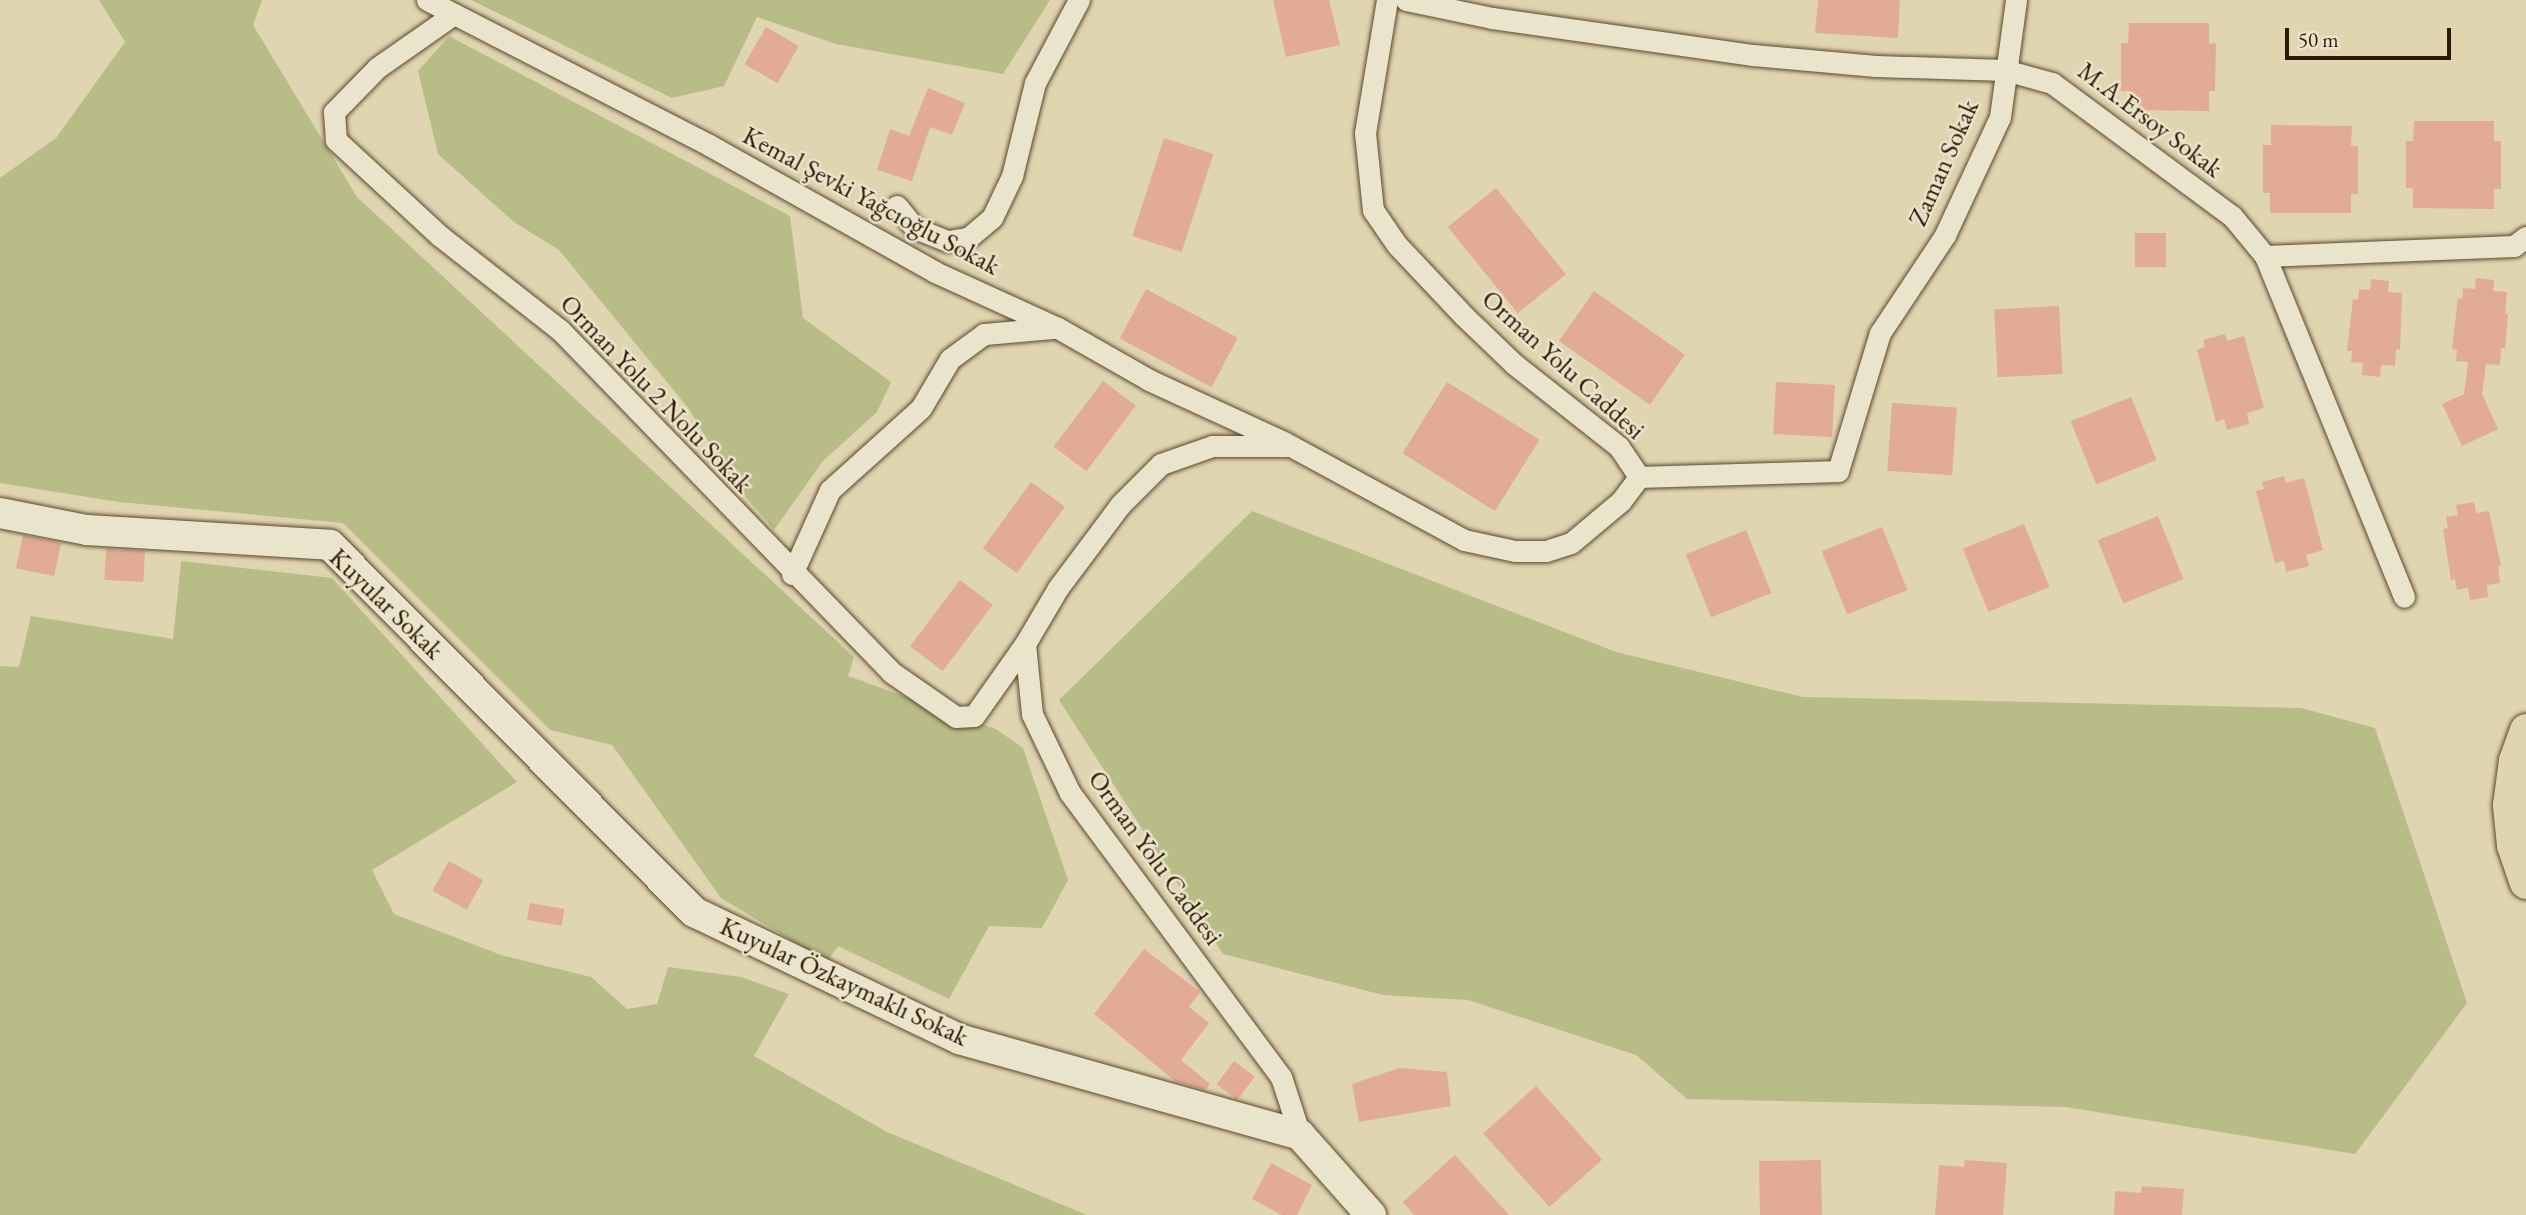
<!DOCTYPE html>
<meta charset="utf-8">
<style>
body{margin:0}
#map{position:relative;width:2526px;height:1215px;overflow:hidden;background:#e0d5b1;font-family:"EB Garamond",serif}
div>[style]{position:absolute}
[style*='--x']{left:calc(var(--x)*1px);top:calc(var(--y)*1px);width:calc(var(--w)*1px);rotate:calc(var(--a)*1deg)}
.green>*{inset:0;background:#b8bc87}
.building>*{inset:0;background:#e2ab95;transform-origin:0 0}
.roads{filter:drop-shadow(0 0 2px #5a482c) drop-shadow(0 0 2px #5a482c)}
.street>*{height:21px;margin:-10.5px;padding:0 10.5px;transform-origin:10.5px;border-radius:10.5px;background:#ebe4cc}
.secondary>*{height:30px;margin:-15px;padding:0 15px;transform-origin:15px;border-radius:15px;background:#ebe4cc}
.primary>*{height:33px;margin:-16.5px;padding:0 16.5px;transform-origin:16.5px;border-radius:16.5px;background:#e0d5b1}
span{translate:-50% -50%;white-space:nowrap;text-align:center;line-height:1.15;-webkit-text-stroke:5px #ebe4cc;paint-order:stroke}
.street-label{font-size:26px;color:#2e1900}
.scale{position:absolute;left:2285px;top:28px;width:166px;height:32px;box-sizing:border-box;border:4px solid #2e1900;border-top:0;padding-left:9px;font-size:21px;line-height:24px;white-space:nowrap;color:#2e1900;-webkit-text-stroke:5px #ebe4cc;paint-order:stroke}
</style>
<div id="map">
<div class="green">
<div style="clip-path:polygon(99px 0,262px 0,253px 25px,357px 197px,854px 657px,848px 676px,996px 729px,1023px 748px,1068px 880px,1042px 928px,989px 926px,949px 999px,838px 946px,827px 962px,721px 898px,612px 745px,550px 730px,343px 523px,119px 502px,0 483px,0 178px,56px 138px,125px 42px)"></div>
<div style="clip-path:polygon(471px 0,1050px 0,1003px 74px,836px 44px,757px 17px,724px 86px,672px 98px)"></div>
<div style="clip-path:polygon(449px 36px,790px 216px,803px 318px,891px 382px,877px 412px,823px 461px,774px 530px,732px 481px,689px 409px,559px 250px,514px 222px,438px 154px,418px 71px)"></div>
<div style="clip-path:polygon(1252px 511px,1616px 652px,1803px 697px,2301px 708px,2375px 728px,2467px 1003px,2355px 1154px,2066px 1107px,1687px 1099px,1636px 1055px,1468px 1000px,1383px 995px,1223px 954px,1059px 700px)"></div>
<div style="clip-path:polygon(181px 561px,332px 578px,517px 782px,372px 870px,394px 914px,501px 955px,591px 977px,627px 1009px,657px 1004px,668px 967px,741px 977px,789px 994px,754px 1056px,887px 1132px,1087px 1215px,0 1215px,0 666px,19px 667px,31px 616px,173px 639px)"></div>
</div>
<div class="building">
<div style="clip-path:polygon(1273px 0,1329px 0,1340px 45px,1286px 57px)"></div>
<div style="clip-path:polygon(1818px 0,1900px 0,1898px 38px,1815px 33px)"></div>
<div style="clip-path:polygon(2129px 23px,2209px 23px,2209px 44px,2216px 43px,2215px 91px,2209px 91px,2209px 111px,2128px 110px,2128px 91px,2121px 91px,2121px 43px,2128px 43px)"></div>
<div style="left:766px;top:27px;width:38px;height:43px;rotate:30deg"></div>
<div style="clip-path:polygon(928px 88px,965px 103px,952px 135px,930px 127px,912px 181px,877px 170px,890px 129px,909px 136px)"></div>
<div style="clip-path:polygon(2414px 121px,2494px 121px,2494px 141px,2501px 141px,2501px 189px,2494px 189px,2494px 209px,2413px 208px,2413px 188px,2406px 188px,2406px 141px,2413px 141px)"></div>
<div style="clip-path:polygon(2271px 125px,2352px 126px,2351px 146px,2358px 146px,2358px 194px,2351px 194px,2351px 213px,2270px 213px,2270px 193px,2263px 193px,2263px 145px,2271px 145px)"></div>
<div style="left:1164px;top:138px;width:52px;height:103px;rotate:18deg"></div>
<div style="left:1496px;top:188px;width:111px;height:62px;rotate:51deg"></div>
<div style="left:2135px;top:233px;width:31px;height:34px"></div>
<div style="clip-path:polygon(2476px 278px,2494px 280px,2493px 291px,2507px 292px,2505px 314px,2508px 314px,2505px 349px,2501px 348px,2500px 365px,2486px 364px,2482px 394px,2498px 429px,2462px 446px,2442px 404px,2464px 394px,2468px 362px,2456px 361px,2457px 350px,2452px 349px,2458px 298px,2462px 299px,2463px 288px,2475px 289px)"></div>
<div style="clip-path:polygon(2371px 279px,2389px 281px,2388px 292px,2402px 293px,2400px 350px,2396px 349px,2395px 366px,2381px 365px,2380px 377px,2362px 375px,2363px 363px,2351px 362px,2352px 351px,2347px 351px,2353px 299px,2358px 300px,2359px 289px,2370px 290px)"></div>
<div style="left:1146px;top:289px;width:104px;height:56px;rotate:28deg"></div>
<div style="left:1594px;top:291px;width:111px;height:61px;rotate:35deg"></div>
<div style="left:2059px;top:306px;width:68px;height:65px;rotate:87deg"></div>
<div style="clip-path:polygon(2225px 334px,2227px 341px,2244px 336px,2264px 408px,2247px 413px,2249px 424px,2227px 430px,2224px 419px,2216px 422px,2197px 350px,2205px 347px,2203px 340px)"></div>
<div style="left:1103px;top:381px;width:41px;height:82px;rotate:37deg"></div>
<div style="left:1447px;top:382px;width:109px;height:84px;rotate:32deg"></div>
<div style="left:1776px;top:382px;width:59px;height:52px;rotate:3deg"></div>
<div style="left:2131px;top:397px;width:68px;height:65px;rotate:68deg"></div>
<div style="left:1892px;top:403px;width:65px;height:68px;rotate:4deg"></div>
<div style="clip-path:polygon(2284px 476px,2286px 483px,2304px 478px,2323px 550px,2306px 555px,2309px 566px,2286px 572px,2284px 561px,2275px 563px,2256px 491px,2264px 489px,2262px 482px)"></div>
<div style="left:1031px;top:482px;width:42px;height:82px;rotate:36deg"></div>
<div style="clip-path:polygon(2474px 502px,2476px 513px,2489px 511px,2501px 566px,2498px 566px,2500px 583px,2487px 585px,2488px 597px,2470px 600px,2468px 588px,2457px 590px,2455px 579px,2451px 580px,2443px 529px,2448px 528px,2446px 517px,2458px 515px,2456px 505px)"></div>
<div style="left:2158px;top:516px;width:68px;height:65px;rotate:68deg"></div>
<div style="left:2024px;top:524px;width:68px;height:66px;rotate:68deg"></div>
<div style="left:1882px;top:527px;width:68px;height:65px;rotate:68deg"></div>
<div style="left:1746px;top:530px;width:68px;height:65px;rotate:68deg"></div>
<div style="left:23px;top:535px;width:39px;height:34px;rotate:12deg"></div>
<div style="left:106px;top:549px;width:39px;height:31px;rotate:3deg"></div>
<div style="left:960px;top:580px;width:41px;height:83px;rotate:37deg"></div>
<div style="left:449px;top:861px;width:39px;height:34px;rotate:29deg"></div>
<div style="left:530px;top:903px;width:35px;height:17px;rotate:10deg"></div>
<div style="clip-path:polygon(1144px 949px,1200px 992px,1189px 1007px,1209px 1023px,1181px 1060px,1210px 1084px,1205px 1090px,1176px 1082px,1094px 1014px)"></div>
<div style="left:1234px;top:1061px;width:26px;height:29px;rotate:37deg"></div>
<div style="clip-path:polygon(1399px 1068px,1447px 1072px,1451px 1106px,1359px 1122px,1352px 1084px)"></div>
<div style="left:1536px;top:1086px;width:99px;height:71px;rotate:48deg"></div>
<div style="clip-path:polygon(1455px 1155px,1509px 1215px,1414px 1215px,1403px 1202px)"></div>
<div style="left:1821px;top:1160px;width:55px;height:62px;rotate:89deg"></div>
<div style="clip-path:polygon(1965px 1160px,2007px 1163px,2003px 1215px,1935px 1215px,1939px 1165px,1964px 1167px)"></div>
<div style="clip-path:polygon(1271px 1163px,1312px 1185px,1297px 1215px,1282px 1215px,1252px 1199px)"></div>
<div style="clip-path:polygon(2142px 1186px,2184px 1189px,2182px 1215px,2114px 1215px,2115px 1191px,2141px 1193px)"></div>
</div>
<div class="roads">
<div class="street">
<div style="--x:427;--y:0;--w:317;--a:27.2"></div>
<div style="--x:709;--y:145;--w:259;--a:29.3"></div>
<div style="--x:935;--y:272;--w:135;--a:24.5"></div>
<div style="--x:1058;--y:328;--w:105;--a:29.7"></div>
<div style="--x:1149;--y:380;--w:151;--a:24.7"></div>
<div style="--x:1387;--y:0;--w:135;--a:99.4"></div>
<div style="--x:1365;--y:133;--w:77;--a:84.1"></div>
<div style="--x:1373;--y:210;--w:42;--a:55.6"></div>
<div style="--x:1397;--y:245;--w:98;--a:46.7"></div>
<div style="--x:1464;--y:316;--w:69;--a:43.8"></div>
<div style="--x:1514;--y:364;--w:134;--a:38.3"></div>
<div style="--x:1619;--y:447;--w:36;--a:56"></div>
<div style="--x:1406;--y:0;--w:88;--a:11.8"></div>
<div style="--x:1492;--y:18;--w:264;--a:8.1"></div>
<div style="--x:1753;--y:55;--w:123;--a:5.1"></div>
<div style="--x:1876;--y:66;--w:129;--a:1.8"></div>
<div style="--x:2005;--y:70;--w:49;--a:15.5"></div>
<div style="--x:2052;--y:83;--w:224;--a:36.5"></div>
<div style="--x:2232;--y:216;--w:52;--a:50.5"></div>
<div style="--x:2265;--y:256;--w:368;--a:67.8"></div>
<div style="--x:454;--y:14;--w:94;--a:145"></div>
<div style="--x:377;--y:68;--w:62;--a:134.3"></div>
<div style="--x:334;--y:112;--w:28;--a:86"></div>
<div style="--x:336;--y:140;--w:142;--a:42.7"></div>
<div style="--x:440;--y:236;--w:152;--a:38.1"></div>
<div style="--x:560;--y:330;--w:476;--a:45.9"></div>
<div style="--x:891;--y:672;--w:79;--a:34.7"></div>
<div style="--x:956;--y:717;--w:18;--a:-3"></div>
<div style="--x:974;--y:716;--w:88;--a:-54.7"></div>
<div style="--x:897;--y:206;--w:28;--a:51"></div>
<div style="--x:915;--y:228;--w:35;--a:22"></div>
<div style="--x:948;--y:241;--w:20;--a:-9"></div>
<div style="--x:968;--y:238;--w:31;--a:-40"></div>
<div style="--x:992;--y:218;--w:47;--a:-64.5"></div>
<div style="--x:1012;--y:176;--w:96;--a:-76.1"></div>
<div style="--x:1035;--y:83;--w:94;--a:-62.1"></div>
<div style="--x:2265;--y:256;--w:249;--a:-2.3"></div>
<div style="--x:2514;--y:246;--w:15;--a:-37"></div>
<div style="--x:1639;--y:477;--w:199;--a:-1.7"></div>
<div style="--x:1838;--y:471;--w:144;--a:-73.1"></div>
<div style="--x:1880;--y:333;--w:118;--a:-56.4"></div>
<div style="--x:1945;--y:235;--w:130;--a:-65"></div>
<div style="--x:2000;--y:117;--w:118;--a:-82.2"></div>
<div style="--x:792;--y:574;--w:92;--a:-65.7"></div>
<div style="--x:830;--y:490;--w:122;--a:-42"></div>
<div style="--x:921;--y:408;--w:57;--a:-59.4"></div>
<div style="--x:950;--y:359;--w:42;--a:-36.3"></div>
<div style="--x:984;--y:334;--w:69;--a:-5"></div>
<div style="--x:1300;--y:1135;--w:61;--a:-108.1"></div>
<div style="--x:1281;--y:1077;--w:354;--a:-126.6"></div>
<div style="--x:1070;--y:793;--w:88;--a:-115.7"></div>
<div style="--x:1032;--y:714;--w:70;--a:-95.7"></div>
<div style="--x:1025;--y:644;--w:65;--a:-59.5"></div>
<div style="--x:1058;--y:588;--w:104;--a:-53.2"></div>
<div style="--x:1120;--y:505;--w:58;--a:-45"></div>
<div style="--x:1161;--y:464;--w:54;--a:-19.4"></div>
<div style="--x:1212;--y:446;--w:79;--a:0"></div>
<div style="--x:1291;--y:446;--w:197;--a:28.5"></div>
<div style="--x:1464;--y:540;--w:52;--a:12.2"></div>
<div style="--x:1515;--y:551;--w:31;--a:0"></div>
<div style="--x:1546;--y:551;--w:26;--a:-18"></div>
<div style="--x:1571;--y:543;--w:65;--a:-40"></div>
<div style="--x:1621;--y:501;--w:30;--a:-53"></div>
</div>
<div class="secondary">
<div style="--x:0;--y:513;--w:89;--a:11.1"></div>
<div style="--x:87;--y:530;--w:243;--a:3.5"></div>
<div style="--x:330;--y:545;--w:517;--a:45.24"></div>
<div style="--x:694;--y:912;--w:294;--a:25.6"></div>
<div style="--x:959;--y:1039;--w:354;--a:15.7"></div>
<div style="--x:1300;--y:1135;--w:107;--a:48.4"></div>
</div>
<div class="primary">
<div style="--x:2526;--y:730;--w:32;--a:110"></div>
<div style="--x:2515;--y:760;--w:45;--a:97.6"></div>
<div style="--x:2509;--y:805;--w:40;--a:84.3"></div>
<div style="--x:2513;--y:845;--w:39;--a:71"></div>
</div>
</div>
<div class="street-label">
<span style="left:2150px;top:120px;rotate:37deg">M.A.Ersoy Sokak</span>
<span style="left:1944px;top:163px;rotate:-66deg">Zaman Sokak</span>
<span style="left:871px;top:201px;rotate:28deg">Kemal Şevki Yağcıoğlu Sokak</span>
<span style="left:1563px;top:365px;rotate:42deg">Orman Yolu Caddesi</span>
<span style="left:656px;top:394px;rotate:46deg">Orman Yolu 2 Nolu Sokak</span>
<span style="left:386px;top:604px;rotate:44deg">Kuyular Sokak</span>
<span style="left:1155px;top:858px;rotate:54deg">Orman Yolu Caddesi</span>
<span style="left:844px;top:982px;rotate:25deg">Kuyular Özkaymaklı Sokak</span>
</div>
<div class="scale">50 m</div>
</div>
